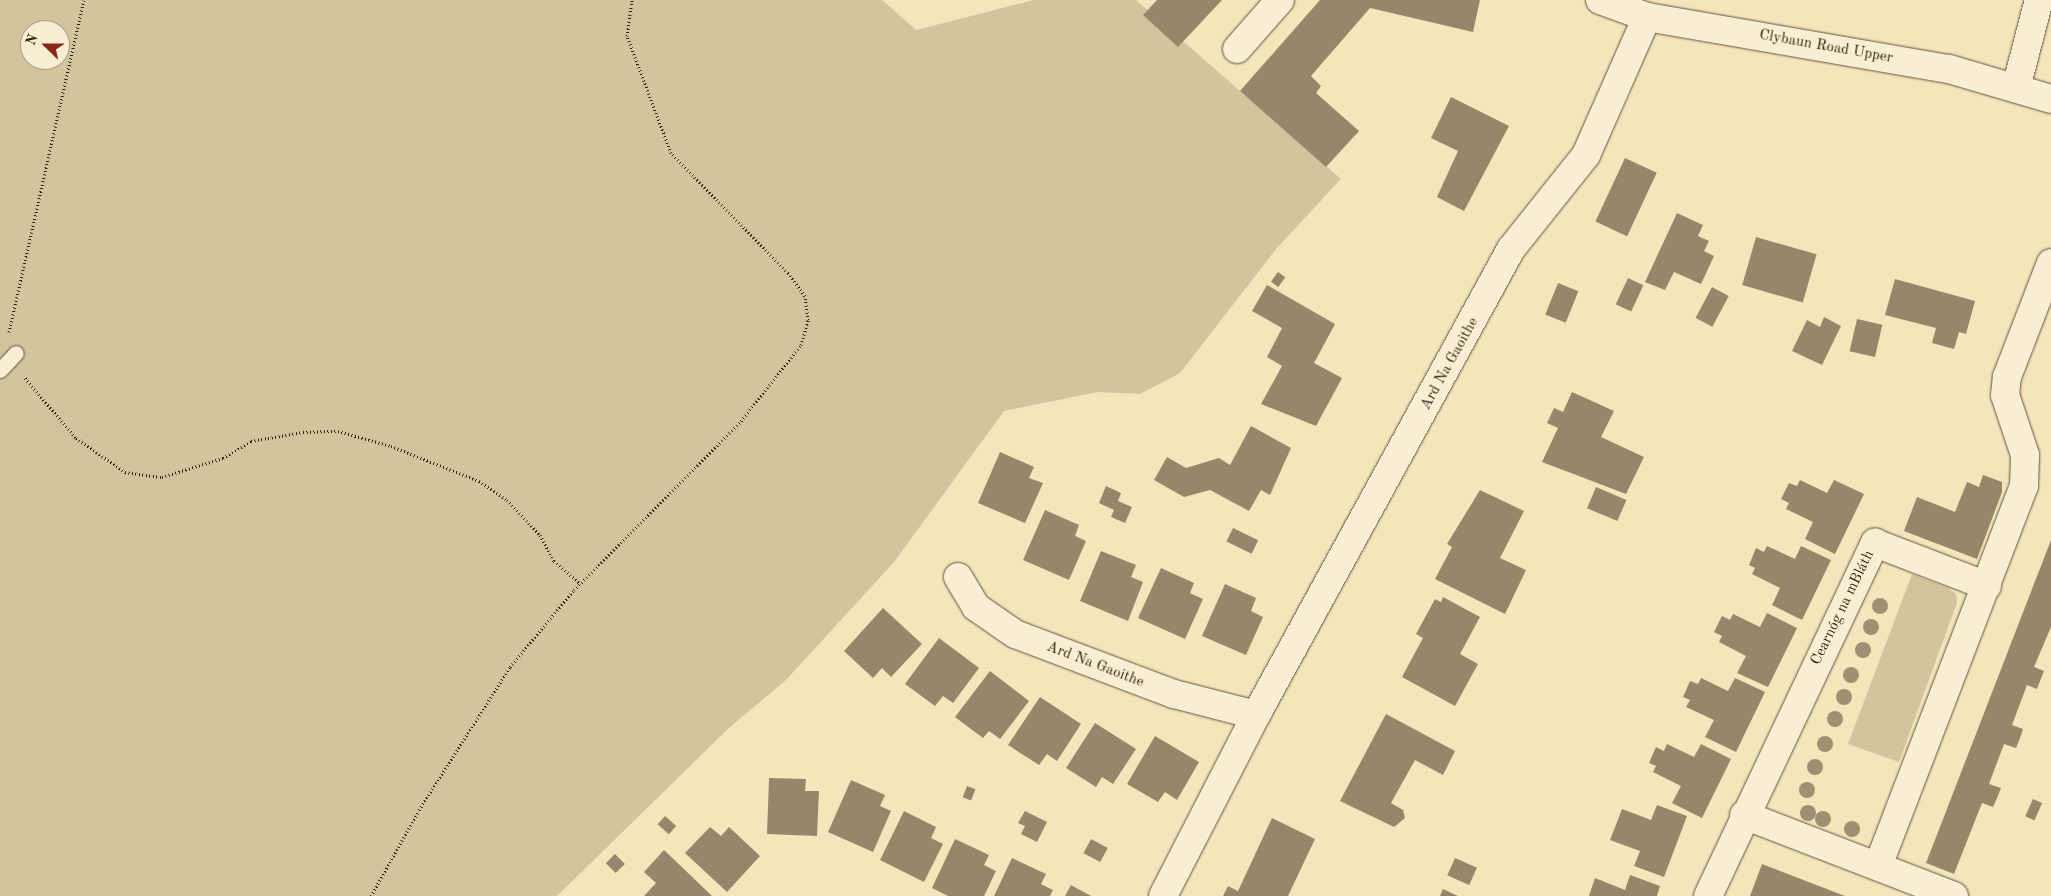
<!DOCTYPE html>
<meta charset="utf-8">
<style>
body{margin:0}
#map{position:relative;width:2051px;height:896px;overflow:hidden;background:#f4e5bb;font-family:"Old Standard TT",serif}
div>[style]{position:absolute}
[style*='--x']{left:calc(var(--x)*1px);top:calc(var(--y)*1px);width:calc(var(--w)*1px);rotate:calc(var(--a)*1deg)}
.green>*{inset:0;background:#d3c49e}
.building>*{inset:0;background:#97876a;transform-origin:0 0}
.path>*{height:3px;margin-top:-1.5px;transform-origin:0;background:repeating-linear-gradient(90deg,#332113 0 1px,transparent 0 3.5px)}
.roads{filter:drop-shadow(0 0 1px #63523d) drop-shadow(0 0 1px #63523d)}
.service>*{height:15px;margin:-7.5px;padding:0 7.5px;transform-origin:7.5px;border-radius:7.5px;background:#f8eed3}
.minor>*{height:28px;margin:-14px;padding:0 14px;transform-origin:14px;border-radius:14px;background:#f8eed3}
.tertiary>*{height:28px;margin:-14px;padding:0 14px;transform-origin:14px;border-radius:14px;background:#f8eed3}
.trees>*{width:16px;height:16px;margin:-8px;border-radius:50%;background:#a09072}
span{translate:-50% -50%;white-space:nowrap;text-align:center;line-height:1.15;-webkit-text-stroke:5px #f8eed3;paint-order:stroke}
.street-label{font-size:15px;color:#332113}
.north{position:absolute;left:20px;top:20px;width:50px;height:50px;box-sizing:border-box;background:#f8eed3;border:1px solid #a99c86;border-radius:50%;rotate:292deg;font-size:14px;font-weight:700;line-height:20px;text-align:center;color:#332113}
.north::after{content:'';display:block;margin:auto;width:18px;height:22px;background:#8f2418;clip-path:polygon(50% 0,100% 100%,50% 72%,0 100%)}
</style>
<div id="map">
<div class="green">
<div style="clip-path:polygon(evenodd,0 0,882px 0,916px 30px,1034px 0,1136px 0,1341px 179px,1276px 249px,1180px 373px,1140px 394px,1098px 392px,1004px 411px,894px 562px,786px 680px,730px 727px,557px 896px,0 896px,0 0,30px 30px,60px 30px,60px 60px,30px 60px,30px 30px)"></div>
<div style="clip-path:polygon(1912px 574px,1948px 588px,1956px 594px,1957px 603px,1899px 762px,1848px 744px)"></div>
</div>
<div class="building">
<div style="clip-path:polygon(1157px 0,1222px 0,1178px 47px,1143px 15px)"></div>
<div style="clip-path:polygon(1320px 0,1480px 0,1473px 32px,1370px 8px,1311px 76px,1321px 86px,1316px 93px,1359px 131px,1326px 167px,1240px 91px)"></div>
<div style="clip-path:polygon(1451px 97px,1509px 126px,1464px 211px,1437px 197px,1458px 151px,1431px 138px)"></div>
<div style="left:1625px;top:158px;width:35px;height:70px;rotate:25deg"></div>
<div style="clip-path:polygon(1677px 213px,1703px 225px,1698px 236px,1709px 241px,1704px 251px,1714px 256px,1701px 284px,1674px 272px,1665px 290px,1645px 282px)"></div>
<div style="left:1756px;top:237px;width:63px;height:50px;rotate:16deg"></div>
<div style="left:1278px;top:272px;width:9px;height:12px;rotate:36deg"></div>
<div style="left:1628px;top:278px;width:17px;height:29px;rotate:25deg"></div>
<div style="clip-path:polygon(1895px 279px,1975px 301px,1966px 334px,1959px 332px,1954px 349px,1932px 343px,1936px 328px,1885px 315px)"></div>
<div style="left:1558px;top:283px;width:22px;height:34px;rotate:22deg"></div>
<div style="clip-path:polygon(1267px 285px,1335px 324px,1314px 363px,1342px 378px,1316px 426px,1261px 404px,1282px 366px,1267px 357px,1282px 328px,1252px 311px)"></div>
<div style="left:1712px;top:287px;width:19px;height:35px;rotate:28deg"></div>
<div style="clip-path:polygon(1824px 317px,1841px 326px,1822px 365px,1792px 351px,1807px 320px,1820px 327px)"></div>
<div style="left:1857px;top:319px;width:26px;height:33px;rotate:13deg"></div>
<div style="clip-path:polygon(1572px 392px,1614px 411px,1601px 437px,1644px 457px,1626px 494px,1542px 462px,1558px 428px,1547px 423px,1554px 408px,1563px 412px)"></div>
<div style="clip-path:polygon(1251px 426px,1291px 448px,1270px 495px,1261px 490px,1249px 511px,1210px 490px,1184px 497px,1154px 480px,1167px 457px,1186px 468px,1219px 458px,1230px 465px)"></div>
<div style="clip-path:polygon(1000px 452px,1034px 467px,1029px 478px,1043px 483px,1025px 523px,978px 503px)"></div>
<div style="clip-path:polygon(1983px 475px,2002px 482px,2002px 492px,1977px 559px,1904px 531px,1917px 497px,1955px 512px,1967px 482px,1979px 487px)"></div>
<div style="clip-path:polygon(1800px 480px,1827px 493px,1834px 480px,1864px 494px,1835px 554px,1805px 539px,1813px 522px,1786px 509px,1789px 503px,1781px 499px,1789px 483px,1797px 486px)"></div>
<div style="clip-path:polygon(1106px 486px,1121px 493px,1118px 501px,1132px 507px,1125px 523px,1111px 517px,1114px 510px,1099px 503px)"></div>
<div style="left:1596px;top:487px;width:33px;height:23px;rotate:23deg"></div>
<div style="clip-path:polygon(1480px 490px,1524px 511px,1500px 558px,1526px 570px,1505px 614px,1435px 579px,1452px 547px,1447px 544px)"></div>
<div style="clip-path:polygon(1045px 510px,1079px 525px,1075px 536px,1086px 541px,1069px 580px,1023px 560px)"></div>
<div style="left:1233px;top:528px;width:28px;height:15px;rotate:26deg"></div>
<div style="clip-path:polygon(2051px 540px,2051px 627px,2034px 667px,2044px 671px,2037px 689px,2027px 685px,2012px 725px,2023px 729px,2020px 738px,2016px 748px,2004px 744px,1989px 784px,2001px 788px,1997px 798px,1993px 807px,1982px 803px,1954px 874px,1926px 863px)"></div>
<div style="clip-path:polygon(1767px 546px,1795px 559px,1801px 546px,1831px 560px,1802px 620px,1772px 605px,1780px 588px,1752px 574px,1755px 568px,1749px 565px,1756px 548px,1764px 552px)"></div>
<div style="clip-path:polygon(1101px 551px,1136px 565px,1131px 577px,1143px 582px,1128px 621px,1080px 601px)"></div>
<div style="clip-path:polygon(1161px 568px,1194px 583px,1190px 593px,1203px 599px,1185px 639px,1138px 618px)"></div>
<div style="clip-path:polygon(1225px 584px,1256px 598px,1251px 611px,1263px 617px,1246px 655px,1202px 636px)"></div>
<div style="clip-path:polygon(1443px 597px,1480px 617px,1460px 654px,1478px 664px,1455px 706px,1402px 677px,1423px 638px,1416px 634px,1435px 599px,1441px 602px)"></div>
<div style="clip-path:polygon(883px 608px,922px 644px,891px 677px,882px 668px,873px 678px,844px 651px)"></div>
<div style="clip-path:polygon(1767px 613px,1797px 628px,1768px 687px,1737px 673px,1746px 656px,1719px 642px,1722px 636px,1714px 632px,1722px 616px,1730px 620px,1733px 614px,1760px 627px)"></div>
<div style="clip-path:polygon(939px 638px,979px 668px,953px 703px,943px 696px,935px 706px,905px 684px)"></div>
<div style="clip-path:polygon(990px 671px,1029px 701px,1000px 739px,989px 731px,983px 738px,955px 717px)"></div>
<div style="clip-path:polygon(1701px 678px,1728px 691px,1735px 678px,1765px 692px,1736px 752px,1705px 737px,1714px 720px,1686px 707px,1690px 700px,1683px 697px,1690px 681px,1698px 684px)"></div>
<div style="clip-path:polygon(1040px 697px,1081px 724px,1057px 761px,1047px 754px,1039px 765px,1008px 745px)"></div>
<div style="clip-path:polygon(1386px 714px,1455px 751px,1443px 775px,1415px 760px,1391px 803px,1403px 810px,1405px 818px,1394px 827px,1340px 801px)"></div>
<div style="clip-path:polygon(1095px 723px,1136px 749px,1113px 784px,1102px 777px,1096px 787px,1066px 768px)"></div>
<div style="clip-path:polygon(1155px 736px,1199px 762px,1177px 800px,1165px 792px,1158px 802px,1127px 784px)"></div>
<div style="clip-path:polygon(1667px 744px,1694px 757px,1701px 744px,1731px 759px,1702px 818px,1672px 803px,1681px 786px,1653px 772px,1656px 766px,1649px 763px,1656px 747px,1664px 751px)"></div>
<div style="clip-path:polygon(769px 778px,806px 779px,805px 791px,819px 791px,817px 836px,767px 834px)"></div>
<div style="clip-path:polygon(851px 780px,885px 795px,880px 806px,891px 811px,873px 852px,828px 832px)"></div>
<div style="left:967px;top:786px;width:9px;height:12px;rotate:21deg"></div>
<div style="left:2033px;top:799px;width:10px;height:19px;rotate:24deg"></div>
<div style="clip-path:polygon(1657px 805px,1687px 816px,1664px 877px,1634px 866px,1640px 851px,1610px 840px,1622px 809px,1651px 820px)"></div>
<div style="clip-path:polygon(904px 811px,936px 827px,931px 838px,943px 844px,924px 882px,880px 860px)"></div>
<div style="clip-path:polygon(1025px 811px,1047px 822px,1037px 842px,1021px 834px,1025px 826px,1018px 823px)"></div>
<div style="left:665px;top:816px;width:15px;height:11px;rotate:42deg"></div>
<div style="clip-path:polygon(1272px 818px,1315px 839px,1288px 896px,1223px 896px,1228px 886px,1238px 891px)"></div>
<div style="clip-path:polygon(710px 827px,721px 836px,729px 827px,760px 856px,727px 892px,685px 853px)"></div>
<div style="clip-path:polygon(955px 839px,989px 855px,984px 865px,996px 871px,984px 896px,948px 896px,932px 888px)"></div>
<div style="left:1091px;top:839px;width:19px;height:16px;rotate:28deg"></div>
<div style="clip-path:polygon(664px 850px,686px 871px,712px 896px,644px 896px,656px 883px,644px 872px)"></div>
<div style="left:615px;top:854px;width:14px;height:13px;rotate:45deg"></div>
<div style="clip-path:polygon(1012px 858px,1046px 874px,1041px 884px,1053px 890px,1050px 896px,994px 896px)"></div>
<div style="left:1455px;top:858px;width:24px;height:19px;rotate:24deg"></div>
<div style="clip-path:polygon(1762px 864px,1845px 896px,1750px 896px)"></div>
<div style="clip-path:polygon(1630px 875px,1660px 886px,1657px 896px,1589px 896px,1595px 878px,1625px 890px)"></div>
<div style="clip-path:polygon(1071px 885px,1091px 896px,1065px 896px)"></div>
<div style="clip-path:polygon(1443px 889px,1458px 896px,1440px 896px)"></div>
</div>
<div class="path">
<div style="--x:9;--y:332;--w:340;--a:-77.3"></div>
<div style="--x:25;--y:378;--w:79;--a:49.6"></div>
<div style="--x:76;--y:438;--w:60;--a:34.8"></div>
<div style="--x:125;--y:472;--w:37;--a:8"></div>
<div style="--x:162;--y:477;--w:64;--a:-17.3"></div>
<div style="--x:223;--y:458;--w:33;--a:-31"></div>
<div style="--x:251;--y:441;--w:53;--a:-9.8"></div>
<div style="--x:303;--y:432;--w:35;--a:-2"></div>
<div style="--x:338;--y:431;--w:55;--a:15.8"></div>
<div style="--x:391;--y:446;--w:95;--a:21.7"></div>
<div style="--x:479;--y:481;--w:34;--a:34"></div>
<div style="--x:507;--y:500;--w:48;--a:46.7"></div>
<div style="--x:540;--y:535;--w:30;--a:62"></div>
<div style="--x:554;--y:561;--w:35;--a:41"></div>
<div style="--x:371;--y:896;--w:98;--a:-60.8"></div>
<div style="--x:419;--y:810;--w:169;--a:-57.5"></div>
<div style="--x:510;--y:667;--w:100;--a:-50.3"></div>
<div style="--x:574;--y:590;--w:238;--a:-45.3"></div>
<div style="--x:741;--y:421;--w:97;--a:-51.7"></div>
<div style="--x:801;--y:345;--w:26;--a:-74"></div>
<div style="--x:808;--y:320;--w:24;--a:-97"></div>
<div style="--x:805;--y:296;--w:29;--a:-126"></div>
<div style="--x:788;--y:273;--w:168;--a:-134.3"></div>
<div style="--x:671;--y:153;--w:125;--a:-110.6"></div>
<div style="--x:627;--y:36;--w:36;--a:-82"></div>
</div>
<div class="roads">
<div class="service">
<div style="--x:0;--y:370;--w:23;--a:-47"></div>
</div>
<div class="minor">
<div style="--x:1237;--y:49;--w:65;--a:-48.7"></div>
<div style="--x:2016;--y:88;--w:91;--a:-75.4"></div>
<div style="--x:958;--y:577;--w:35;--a:59"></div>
<div style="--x:976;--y:607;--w:47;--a:34.7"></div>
<div style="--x:1015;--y:634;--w:170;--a:20.7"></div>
<div style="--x:1174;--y:694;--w:85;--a:14.4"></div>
<div style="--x:1744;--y:815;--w:225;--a:21.1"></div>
<div style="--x:1878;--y:866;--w:407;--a:-69"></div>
<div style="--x:2024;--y:486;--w:31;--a:-88"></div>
<div style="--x:2025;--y:455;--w:63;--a:-108.4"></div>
<div style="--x:2005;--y:395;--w:18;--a:-84"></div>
<div style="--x:2007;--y:377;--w:122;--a:-68.9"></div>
<div style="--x:1163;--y:896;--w:203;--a:-62.8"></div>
<div style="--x:1256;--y:715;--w:531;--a:-61.31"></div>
<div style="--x:1511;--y:249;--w:120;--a:-51.4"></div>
<div style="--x:1586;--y:155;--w:151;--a:-66.2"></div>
<div style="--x:1708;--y:896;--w:391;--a:-64.7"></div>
<div style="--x:1875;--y:543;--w:120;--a:21"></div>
</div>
<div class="tertiary">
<div style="--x:1600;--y:0;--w:50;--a:19.9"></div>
<div style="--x:1647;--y:17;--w:306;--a:9.8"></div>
<div style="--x:1949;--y:69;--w:106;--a:16.4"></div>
</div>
</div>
<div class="trees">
<div style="left:1880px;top:606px"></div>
<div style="left:1871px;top:627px"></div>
<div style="left:1863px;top:650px"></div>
<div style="left:1851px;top:675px"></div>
<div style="left:1844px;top:697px"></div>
<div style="left:1835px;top:719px"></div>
<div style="left:1825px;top:744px"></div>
<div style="left:1815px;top:767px"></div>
<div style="left:1807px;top:790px"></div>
<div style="left:1808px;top:813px"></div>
<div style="left:1823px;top:819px"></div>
<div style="left:1852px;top:829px"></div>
</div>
<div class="street-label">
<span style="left:1826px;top:47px;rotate:10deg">Clybaun Road Upper</span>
<span style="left:1450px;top:364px;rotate:-61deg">Ard Na Gaoithe</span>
<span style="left:1843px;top:608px;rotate:-64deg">Cearnóg na mBláth</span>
<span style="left:1095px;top:665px;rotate:21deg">Ard Na Gaoithe</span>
</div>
<div class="north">N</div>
</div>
